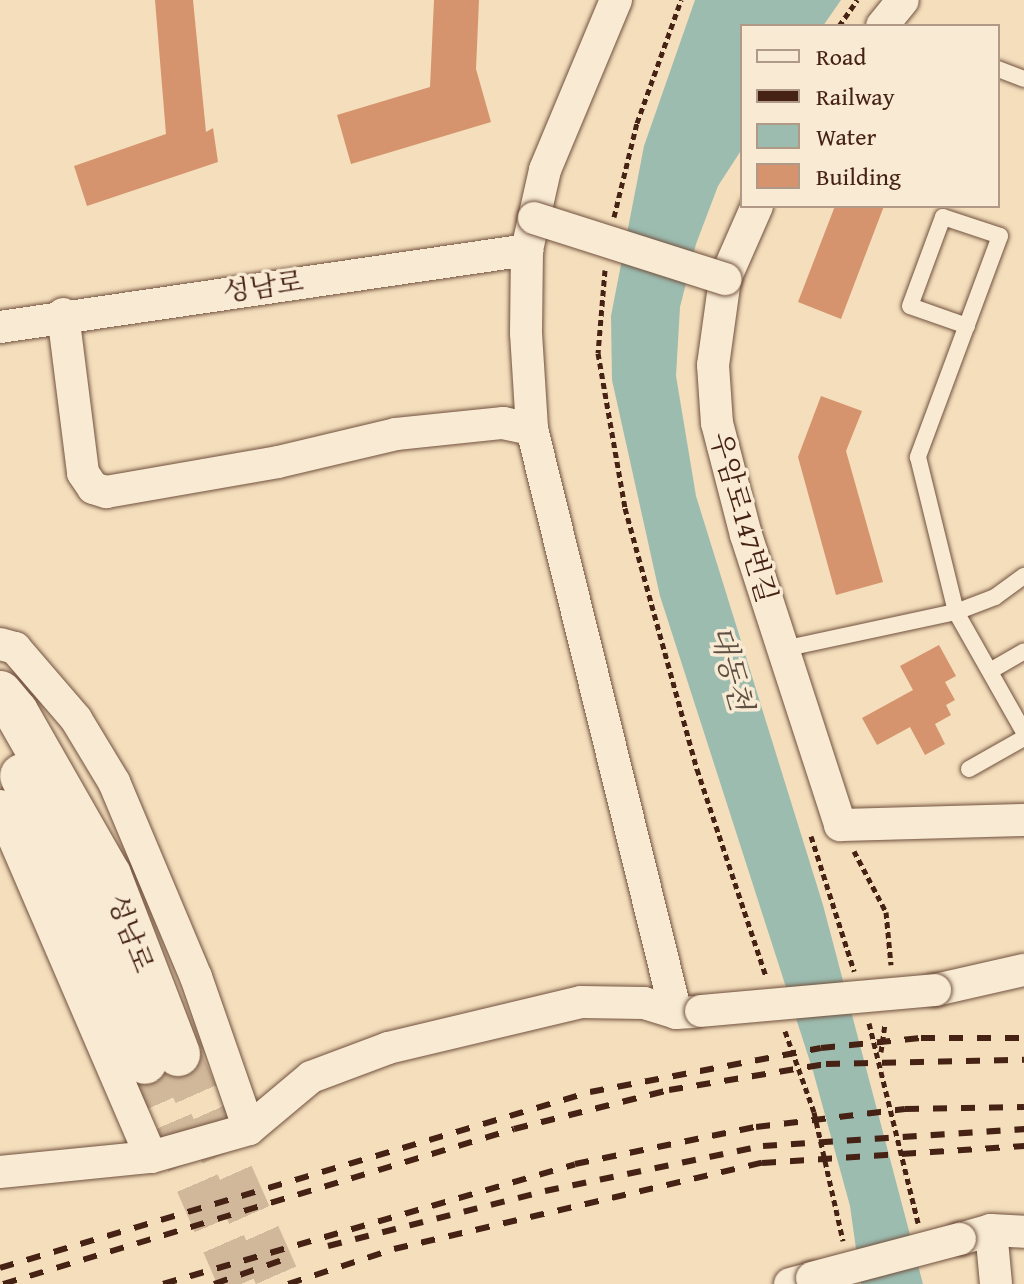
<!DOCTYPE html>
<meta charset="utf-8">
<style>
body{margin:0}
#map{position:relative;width:1024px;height:1284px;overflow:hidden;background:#f4debc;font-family:"Gentium Book Plus","Noto Serif KR",serif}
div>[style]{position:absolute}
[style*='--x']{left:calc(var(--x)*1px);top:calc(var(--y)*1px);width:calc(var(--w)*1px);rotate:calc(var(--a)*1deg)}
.water>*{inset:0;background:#9cbcb0}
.building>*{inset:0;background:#d5946d}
.secondary-tunnel>*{height:44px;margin-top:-22px;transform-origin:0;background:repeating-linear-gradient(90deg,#d1b89a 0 44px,transparent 0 66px)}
.path>*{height:5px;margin-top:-2.5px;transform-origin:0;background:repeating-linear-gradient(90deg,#452214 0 6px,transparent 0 10px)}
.roads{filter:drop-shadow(0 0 2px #71513e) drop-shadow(0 0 2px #71513e)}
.service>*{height:16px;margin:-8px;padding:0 8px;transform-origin:8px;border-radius:8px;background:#f8ead3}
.minor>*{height:32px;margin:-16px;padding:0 16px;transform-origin:16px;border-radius:16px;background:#f8ead3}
.secondary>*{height:44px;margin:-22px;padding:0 22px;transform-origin:22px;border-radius:22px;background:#f8ead3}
.rail>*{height:6px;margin-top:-3px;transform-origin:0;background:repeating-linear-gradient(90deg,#452214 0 14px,transparent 0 28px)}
.bridges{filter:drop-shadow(0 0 2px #71513e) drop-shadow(0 0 2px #71513e)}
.minor-bridge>*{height:32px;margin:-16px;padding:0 16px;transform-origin:16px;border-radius:16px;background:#f8ead3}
span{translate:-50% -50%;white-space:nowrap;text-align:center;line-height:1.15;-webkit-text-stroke:7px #f8ead3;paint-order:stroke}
.street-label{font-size:28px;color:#452214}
.water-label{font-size:30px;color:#5f5043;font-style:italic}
.legend{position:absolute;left:740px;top:24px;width:260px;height:184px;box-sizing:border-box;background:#f8ead3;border:2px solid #b09a87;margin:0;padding:10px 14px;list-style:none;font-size:24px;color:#452214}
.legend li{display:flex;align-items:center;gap:16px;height:40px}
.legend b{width:40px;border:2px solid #b09a87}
</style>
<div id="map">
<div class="water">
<div style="clip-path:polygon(695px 0,841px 0,823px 26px,742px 26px,742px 149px,718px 186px,696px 244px,680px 307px,676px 376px,696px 496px,823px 905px,923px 1284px,861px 1284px,850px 1206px,813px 1071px,660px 596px,612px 380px,611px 316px,644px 146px)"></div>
</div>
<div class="building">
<div style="clip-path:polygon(155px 0,193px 0,206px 132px,213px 128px,218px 162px,87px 206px,74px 166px,166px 134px)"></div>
<div style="clip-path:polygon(434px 0,479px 0,476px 69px,491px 122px,351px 164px,337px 115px,430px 87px)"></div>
<div style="clip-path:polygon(835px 206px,884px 206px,841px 319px,798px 302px)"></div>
<div style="clip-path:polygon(821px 396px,862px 411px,846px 451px,883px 582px,836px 595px,798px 457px)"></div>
<div style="clip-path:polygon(939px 645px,956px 676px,945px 682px,955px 700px,946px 705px,951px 715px,935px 724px,945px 744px,925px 755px,910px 727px,877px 745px,862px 718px,913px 690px,900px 666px)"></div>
</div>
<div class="secondary-tunnel">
<div style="--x:178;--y:1054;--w:252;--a:66.1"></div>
<div style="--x:145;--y:1062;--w:242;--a:66.6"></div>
</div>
<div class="path">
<div style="--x:839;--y:26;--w:32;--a:-55"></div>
<div style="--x:614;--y:217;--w:97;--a:-76.3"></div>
<div style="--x:637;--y:123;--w:131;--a:-70.3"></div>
<div style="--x:605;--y:270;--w:83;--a:94.8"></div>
<div style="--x:598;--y:353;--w:157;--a:80.1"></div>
<div style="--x:625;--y:508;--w:271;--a:74.6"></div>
<div style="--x:697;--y:769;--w:218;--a:71.6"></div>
<div style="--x:811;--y:836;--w:142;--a:72.3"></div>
<div style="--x:854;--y:851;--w:69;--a:62.3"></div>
<div style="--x:886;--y:912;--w:53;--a:84.6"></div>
<div style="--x:869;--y:1023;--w:206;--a:76.2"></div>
<div style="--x:785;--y:1031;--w:86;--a:70.3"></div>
<div style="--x:814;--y:1112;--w:132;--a:77.3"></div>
<div style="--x:881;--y:1052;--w:29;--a:-82"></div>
</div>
<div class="roads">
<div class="service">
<div style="--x:998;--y:69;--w:28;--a:21"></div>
<div style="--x:967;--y:326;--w:60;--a:-160.7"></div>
<div style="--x:910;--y:306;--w:95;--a:-69.7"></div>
<div style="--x:943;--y:217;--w:60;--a:18.4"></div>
<div style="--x:1000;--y:236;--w:236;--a:110.4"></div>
<div style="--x:918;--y:457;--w:160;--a:76.2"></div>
<div style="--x:956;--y:612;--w:138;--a:60.5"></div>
<div style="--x:783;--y:649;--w:177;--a:-12.1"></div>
<div style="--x:956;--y:612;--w:42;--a:-21"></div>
<div style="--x:995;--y:597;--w:36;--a:-36"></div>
<div style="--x:990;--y:671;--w:39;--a:-30"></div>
<div style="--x:969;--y:769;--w:63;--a:-29.4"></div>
</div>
<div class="minor">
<div style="--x:616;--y:0;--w:184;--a:112.7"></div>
<div style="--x:545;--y:170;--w:82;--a:102.7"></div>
<div style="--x:527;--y:250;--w:83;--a:90.7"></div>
<div style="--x:526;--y:333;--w:96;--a:86.4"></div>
<div style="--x:532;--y:429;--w:601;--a:76.15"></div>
<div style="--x:882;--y:26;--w:33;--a:-51"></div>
<div style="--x:757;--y:206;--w:80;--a:113.7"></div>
<div style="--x:725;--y:279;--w:87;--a:97.9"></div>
<div style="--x:713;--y:365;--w:58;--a:86.1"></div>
<div style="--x:717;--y:423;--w:116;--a:75.5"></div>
<div style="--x:746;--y:535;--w:305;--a:72"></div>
<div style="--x:840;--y:825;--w:184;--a:-1.6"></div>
<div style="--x:63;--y:314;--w:160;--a:82.8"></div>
<div style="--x:83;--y:473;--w:18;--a:56"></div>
<div style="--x:93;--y:488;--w:14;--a:17"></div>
<div style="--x:106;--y:492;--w:175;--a:-9.9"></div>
<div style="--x:278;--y:462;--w:121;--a:-13.3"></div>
<div style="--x:396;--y:434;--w:108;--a:-5.9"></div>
<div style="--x:503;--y:423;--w:30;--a:12"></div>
<div style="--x:0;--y:327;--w:533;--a:-8.31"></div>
<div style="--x:0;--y:644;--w:16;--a:15"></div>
<div style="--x:15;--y:648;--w:94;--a:49.3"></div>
<div style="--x:76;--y:719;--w:74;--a:58.9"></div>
<div style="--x:114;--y:782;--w:212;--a:67.2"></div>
<div style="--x:196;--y:977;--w:161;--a:70.8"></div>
<div style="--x:0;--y:806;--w:382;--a:66.7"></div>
<div style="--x:935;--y:990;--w:91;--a:-12.7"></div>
<div style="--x:0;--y:1172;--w:152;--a:-5.7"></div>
<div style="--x:151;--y:1157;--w:102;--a:-15.9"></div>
<div style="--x:249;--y:1129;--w:81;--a:-40"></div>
<div style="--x:311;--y:1077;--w:82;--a:-20.6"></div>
<div style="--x:388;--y:1048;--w:198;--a:-13.4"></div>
<div style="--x:581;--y:1002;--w:63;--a:0.9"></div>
<div style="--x:644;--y:1003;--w:34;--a:17"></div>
<div style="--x:676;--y:1013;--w:17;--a:-3"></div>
<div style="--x:991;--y:1230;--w:54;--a:84.7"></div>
<div style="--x:960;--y:1239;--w:32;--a:-16"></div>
<div style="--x:991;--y:1230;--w:33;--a:3"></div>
<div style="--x:790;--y:1284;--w:23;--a:-15"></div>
</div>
<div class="secondary">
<div style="--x:0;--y:693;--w:25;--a:50"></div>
<div style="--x:16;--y:712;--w:188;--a:60.3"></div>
<div style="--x:109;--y:875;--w:192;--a:68.9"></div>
<div style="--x:22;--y:776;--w:125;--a:64.5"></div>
<div style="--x:76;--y:889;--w:186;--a:68.3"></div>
</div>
</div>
<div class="rail">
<div style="--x:328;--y:1246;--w:224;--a:-14.2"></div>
<div style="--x:545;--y:1191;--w:223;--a:-11.7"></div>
<div style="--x:763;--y:1146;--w:262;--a:-3.7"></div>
<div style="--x:0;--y:1268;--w:616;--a:-16.61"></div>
<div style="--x:590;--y:1092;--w:235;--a:-10.8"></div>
<div style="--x:821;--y:1048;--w:100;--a:-5.7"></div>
<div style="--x:921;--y:1038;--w:103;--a:0"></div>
<div style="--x:3;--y:1284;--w:534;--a:-16.87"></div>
<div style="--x:514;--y:1129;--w:160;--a:-14.1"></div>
<div style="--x:669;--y:1090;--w:159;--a:-9.4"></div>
<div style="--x:826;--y:1064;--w:198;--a:-1.2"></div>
<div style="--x:163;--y:1284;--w:429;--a:-16.2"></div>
<div style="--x:575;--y:1164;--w:185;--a:-11.6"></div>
<div style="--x:756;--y:1127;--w:150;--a:-6.9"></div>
<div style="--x:905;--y:1109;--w:119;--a:-1"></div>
<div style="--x:214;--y:1284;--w:72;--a:-19.4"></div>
<div style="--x:288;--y:1284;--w:112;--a:-18.3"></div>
<div style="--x:394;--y:1249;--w:378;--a:-13.2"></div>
<div style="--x:762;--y:1163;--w:263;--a:-3.7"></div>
</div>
<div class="bridges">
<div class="minor-bridge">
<div style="--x:534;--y:218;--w:201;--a:17.7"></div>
<div style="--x:701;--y:1011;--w:235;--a:-5.1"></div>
<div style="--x:812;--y:1278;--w:153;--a:-14.8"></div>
</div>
</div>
<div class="street-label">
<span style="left:263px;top:286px;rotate:-8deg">성남로</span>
<span style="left:744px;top:517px;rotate:74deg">우암로147번길</span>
<span style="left:131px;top:933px;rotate:69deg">성남로</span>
</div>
<div class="water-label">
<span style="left:732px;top:668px;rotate:75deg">대동천</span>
</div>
<ul class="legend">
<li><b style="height:10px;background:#f8ead3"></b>Road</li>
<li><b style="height:10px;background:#452214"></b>Railway</li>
<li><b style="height:22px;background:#9cbcb0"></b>Water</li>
<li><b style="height:22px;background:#d5946d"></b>Building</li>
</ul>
</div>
